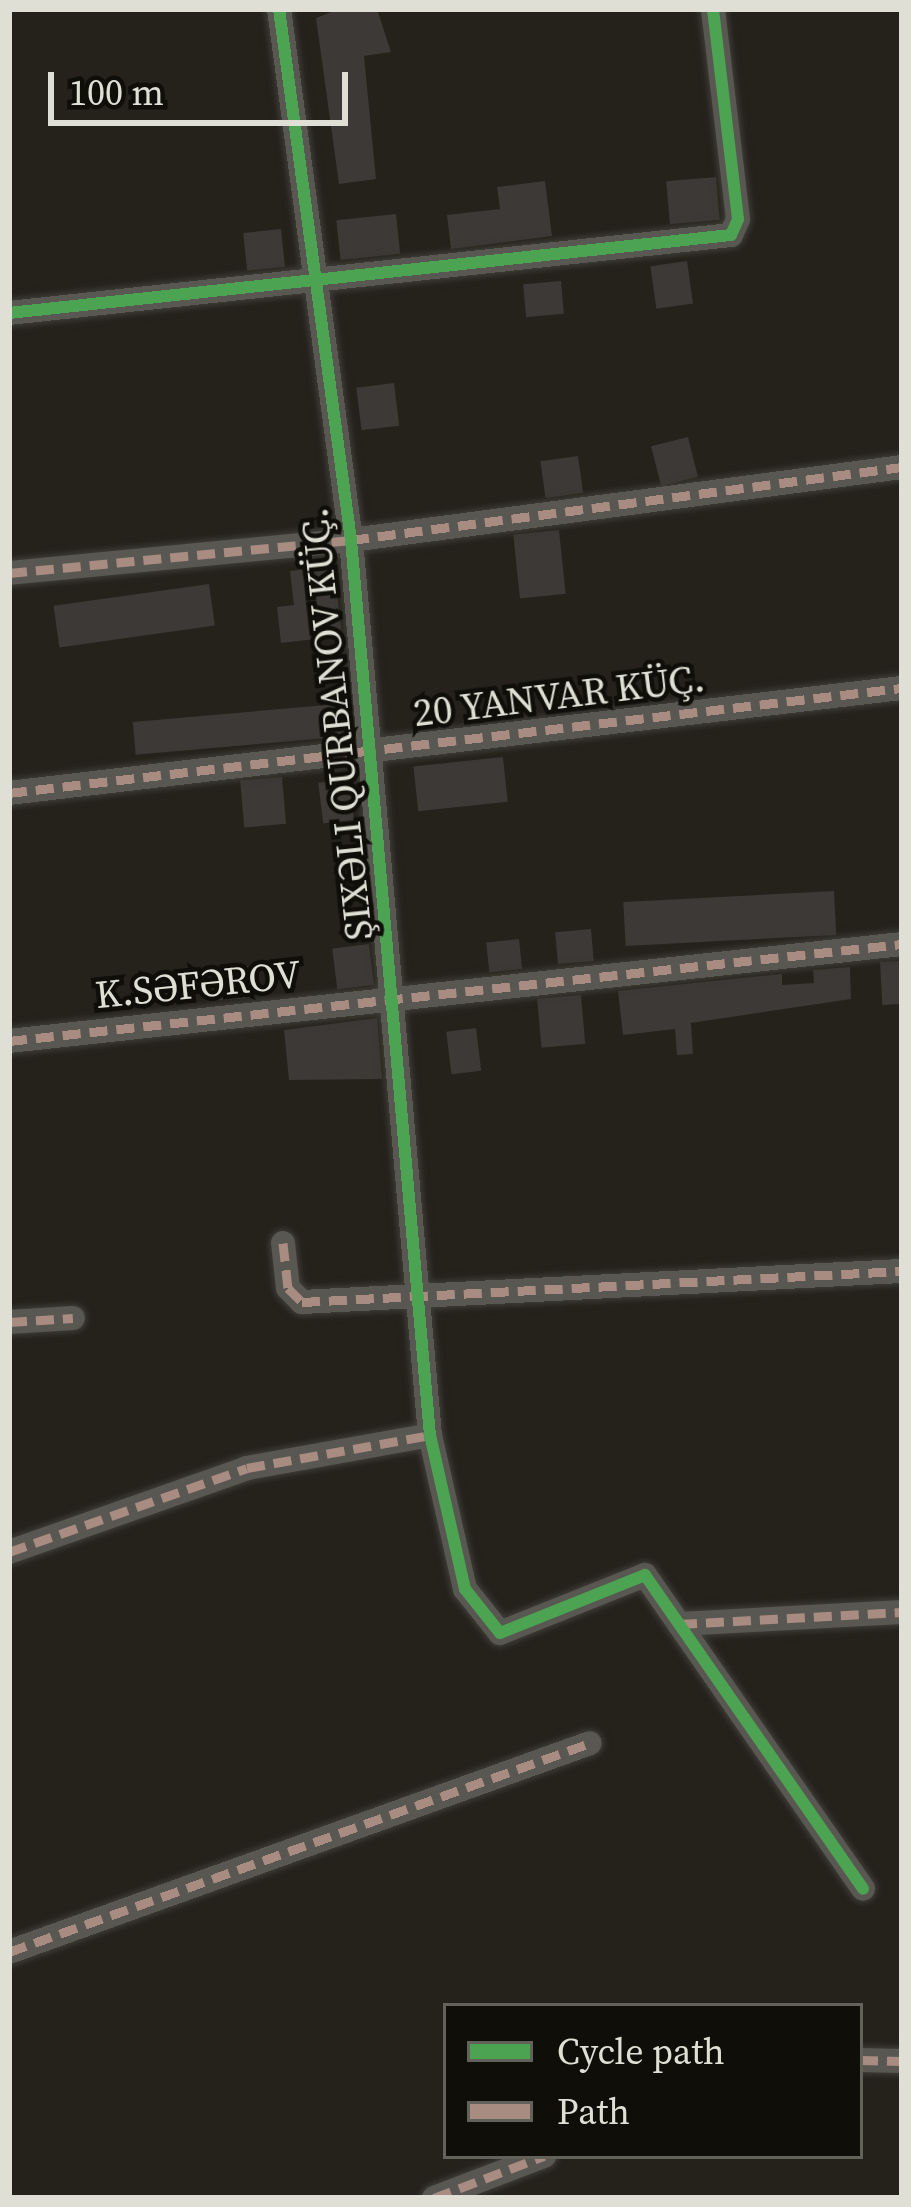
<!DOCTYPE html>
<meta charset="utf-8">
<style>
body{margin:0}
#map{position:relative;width:911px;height:2207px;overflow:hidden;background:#24221b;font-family:"Source Serif 4",serif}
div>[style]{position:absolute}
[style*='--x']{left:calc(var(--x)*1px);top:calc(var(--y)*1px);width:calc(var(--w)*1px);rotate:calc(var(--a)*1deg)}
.building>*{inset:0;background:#3c3936;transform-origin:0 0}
.roads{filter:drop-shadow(0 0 3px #3f3d37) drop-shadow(0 0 3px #3f3d37)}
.minor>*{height:24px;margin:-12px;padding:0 12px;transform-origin:12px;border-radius:12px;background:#585751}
.quiet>*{height:9px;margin-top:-4.5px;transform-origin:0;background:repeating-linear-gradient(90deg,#a88b81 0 18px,transparent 0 27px)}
.cycleway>*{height:12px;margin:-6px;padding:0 6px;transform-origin:6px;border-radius:6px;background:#4ca352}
span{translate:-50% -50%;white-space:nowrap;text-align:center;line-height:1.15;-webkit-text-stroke:9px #0f0e08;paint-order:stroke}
.street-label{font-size:39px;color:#e0dfd5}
.frame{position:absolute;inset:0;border:12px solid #e0dfd5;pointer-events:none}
.legend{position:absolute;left:443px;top:2003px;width:420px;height:156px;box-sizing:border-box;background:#0f0e08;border:3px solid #63625a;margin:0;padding:15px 21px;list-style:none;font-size:36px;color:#e0dfd5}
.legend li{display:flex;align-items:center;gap:24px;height:60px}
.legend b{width:60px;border:3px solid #63625a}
.scale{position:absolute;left:48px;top:72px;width:300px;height:54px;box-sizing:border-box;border:6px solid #e0dfd5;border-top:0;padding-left:15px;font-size:36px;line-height:42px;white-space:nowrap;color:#e0dfd5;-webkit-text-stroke:9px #0f0e08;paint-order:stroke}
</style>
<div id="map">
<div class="building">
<div style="clip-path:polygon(339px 9px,377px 9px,391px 52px,364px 56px,376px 179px,339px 184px,316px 18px)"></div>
<div style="left:716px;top:177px;width:43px;height:50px;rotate:85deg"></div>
<div style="clip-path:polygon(545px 181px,552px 236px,451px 249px,447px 215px,500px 209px,497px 187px)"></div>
<div style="left:396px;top:214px;width:40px;height:60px;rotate:84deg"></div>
<div style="left:281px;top:229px;width:38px;height:38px;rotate:84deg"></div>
<div style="left:687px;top:261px;width:43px;height:37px;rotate:82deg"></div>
<div style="left:561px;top:281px;width:33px;height:38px;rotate:85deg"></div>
<div style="left:394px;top:383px;width:43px;height:38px;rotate:83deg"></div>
<div style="left:688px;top:437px;width:41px;height:38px;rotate:76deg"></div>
<div style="left:578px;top:456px;width:37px;height:38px;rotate:82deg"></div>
<div style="left:559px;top:530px;width:64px;height:46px;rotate:84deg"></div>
<div style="clip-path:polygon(334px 566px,342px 636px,281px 643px,277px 607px,294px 605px,290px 571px)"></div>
<div style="left:209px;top:584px;width:42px;height:157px;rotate:82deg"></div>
<div style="left:349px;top:703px;width:33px;height:217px;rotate:85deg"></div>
<div style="left:503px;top:757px;width:45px;height:90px;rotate:84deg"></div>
<div style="left:282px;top:777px;width:47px;height:42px;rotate:85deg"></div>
<div style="left:349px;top:779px;width:41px;height:31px;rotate:83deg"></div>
<div style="left:834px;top:891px;width:44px;height:211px;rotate:87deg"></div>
<div style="left:591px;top:929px;width:32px;height:36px;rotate:85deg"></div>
<div style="left:519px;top:939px;width:30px;height:33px;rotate:84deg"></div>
<div style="left:369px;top:944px;width:41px;height:37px;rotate:83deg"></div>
<div style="left:900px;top:961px;width:43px;height:20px;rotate:87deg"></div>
<div style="left:248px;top:966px;width:32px;height:33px;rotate:86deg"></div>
<div style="clip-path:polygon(850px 967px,851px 999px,691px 1023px,693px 1054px,677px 1055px,675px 1029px,623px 1035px,618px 991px,782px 974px,782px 985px,814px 983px,813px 970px)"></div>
<div style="left:581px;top:995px;width:49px;height:44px;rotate:85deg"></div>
<div style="clip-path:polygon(377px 1018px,382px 1079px,289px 1080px,284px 1030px)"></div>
<div style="left:476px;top:1028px;width:43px;height:30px;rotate:83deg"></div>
</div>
<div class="roads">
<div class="minor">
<div style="--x:279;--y:9;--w:536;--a:82.28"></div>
<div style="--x:351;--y:540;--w:898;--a:84.96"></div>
<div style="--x:430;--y:1435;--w:158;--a:77.2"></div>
<div style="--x:465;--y:1589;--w:56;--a:51.5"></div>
<div style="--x:500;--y:1633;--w:156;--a:-21.8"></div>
<div style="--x:645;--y:1575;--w:382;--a:55.2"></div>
<div style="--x:9;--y:313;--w:726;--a:-6.17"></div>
<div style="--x:731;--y:235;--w:17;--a:-66"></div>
<div style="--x:738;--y:219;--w:211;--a:-96.8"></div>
<div style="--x:9;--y:573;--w:344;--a:-5.5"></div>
<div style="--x:351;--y:540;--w:556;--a:-7.55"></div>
<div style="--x:9;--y:793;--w:899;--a:-6.71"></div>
<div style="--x:9;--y:1041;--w:898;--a:-6.2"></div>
<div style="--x:283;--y:1243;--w:45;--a:83.7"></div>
<div style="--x:288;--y:1288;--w:20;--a:45"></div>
<div style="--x:302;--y:1302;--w:601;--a:-2.96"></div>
<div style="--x:9;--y:1322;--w:64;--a:-3.6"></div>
<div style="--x:9;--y:1552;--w:252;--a:-19.4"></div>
<div style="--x:247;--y:1468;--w:186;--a:-10.2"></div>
<div style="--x:679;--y:1624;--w:223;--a:-3.1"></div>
<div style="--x:9;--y:1952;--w:617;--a:-19.78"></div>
<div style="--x:860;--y:2060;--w:42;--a:1.4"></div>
<div style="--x:434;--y:2198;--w:118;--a:-20.9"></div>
</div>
</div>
<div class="quiet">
<div style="--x:9;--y:573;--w:344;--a:-5.5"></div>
<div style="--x:351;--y:540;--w:556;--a:-7.55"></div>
<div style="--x:9;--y:793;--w:899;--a:-6.71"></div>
<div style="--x:9;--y:1041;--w:898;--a:-6.2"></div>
<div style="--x:283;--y:1243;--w:45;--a:83.7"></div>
<div style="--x:288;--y:1288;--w:20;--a:45"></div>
<div style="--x:302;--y:1302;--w:601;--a:-2.96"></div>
<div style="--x:9;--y:1322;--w:64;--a:-3.6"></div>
<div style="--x:9;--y:1552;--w:252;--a:-19.4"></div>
<div style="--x:247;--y:1468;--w:186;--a:-10.2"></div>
<div style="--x:679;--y:1624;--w:223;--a:-3.1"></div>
<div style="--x:9;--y:1952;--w:617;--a:-19.78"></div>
<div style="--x:860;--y:2060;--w:42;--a:1.4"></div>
<div style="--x:434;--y:2198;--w:118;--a:-20.9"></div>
</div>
<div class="cycleway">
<div style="--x:279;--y:9;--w:536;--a:82.28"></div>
<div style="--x:351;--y:540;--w:898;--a:84.96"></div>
<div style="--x:430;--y:1435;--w:158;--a:77.2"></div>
<div style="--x:465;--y:1589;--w:56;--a:51.5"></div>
<div style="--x:500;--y:1633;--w:156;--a:-21.8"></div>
<div style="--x:645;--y:1575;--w:382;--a:55.2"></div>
<div style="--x:9;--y:313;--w:726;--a:-6.17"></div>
<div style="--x:731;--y:235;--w:17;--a:-66"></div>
<div style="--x:738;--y:219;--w:211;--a:-96.8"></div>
</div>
<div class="street-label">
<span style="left:559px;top:696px;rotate:-7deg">20 YANVAR KÜÇ.</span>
<span style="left:337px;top:724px;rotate:-96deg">ŞIXƏLI QURBANOV KÜÇ.</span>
<span style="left:198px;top:985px;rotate:-6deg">K.SƏFƏROV</span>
</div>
<div class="frame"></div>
<ul class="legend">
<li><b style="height:15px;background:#4ca352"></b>Cycle path</li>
<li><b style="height:15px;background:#a88b81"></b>Path</li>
</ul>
<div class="scale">100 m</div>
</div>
